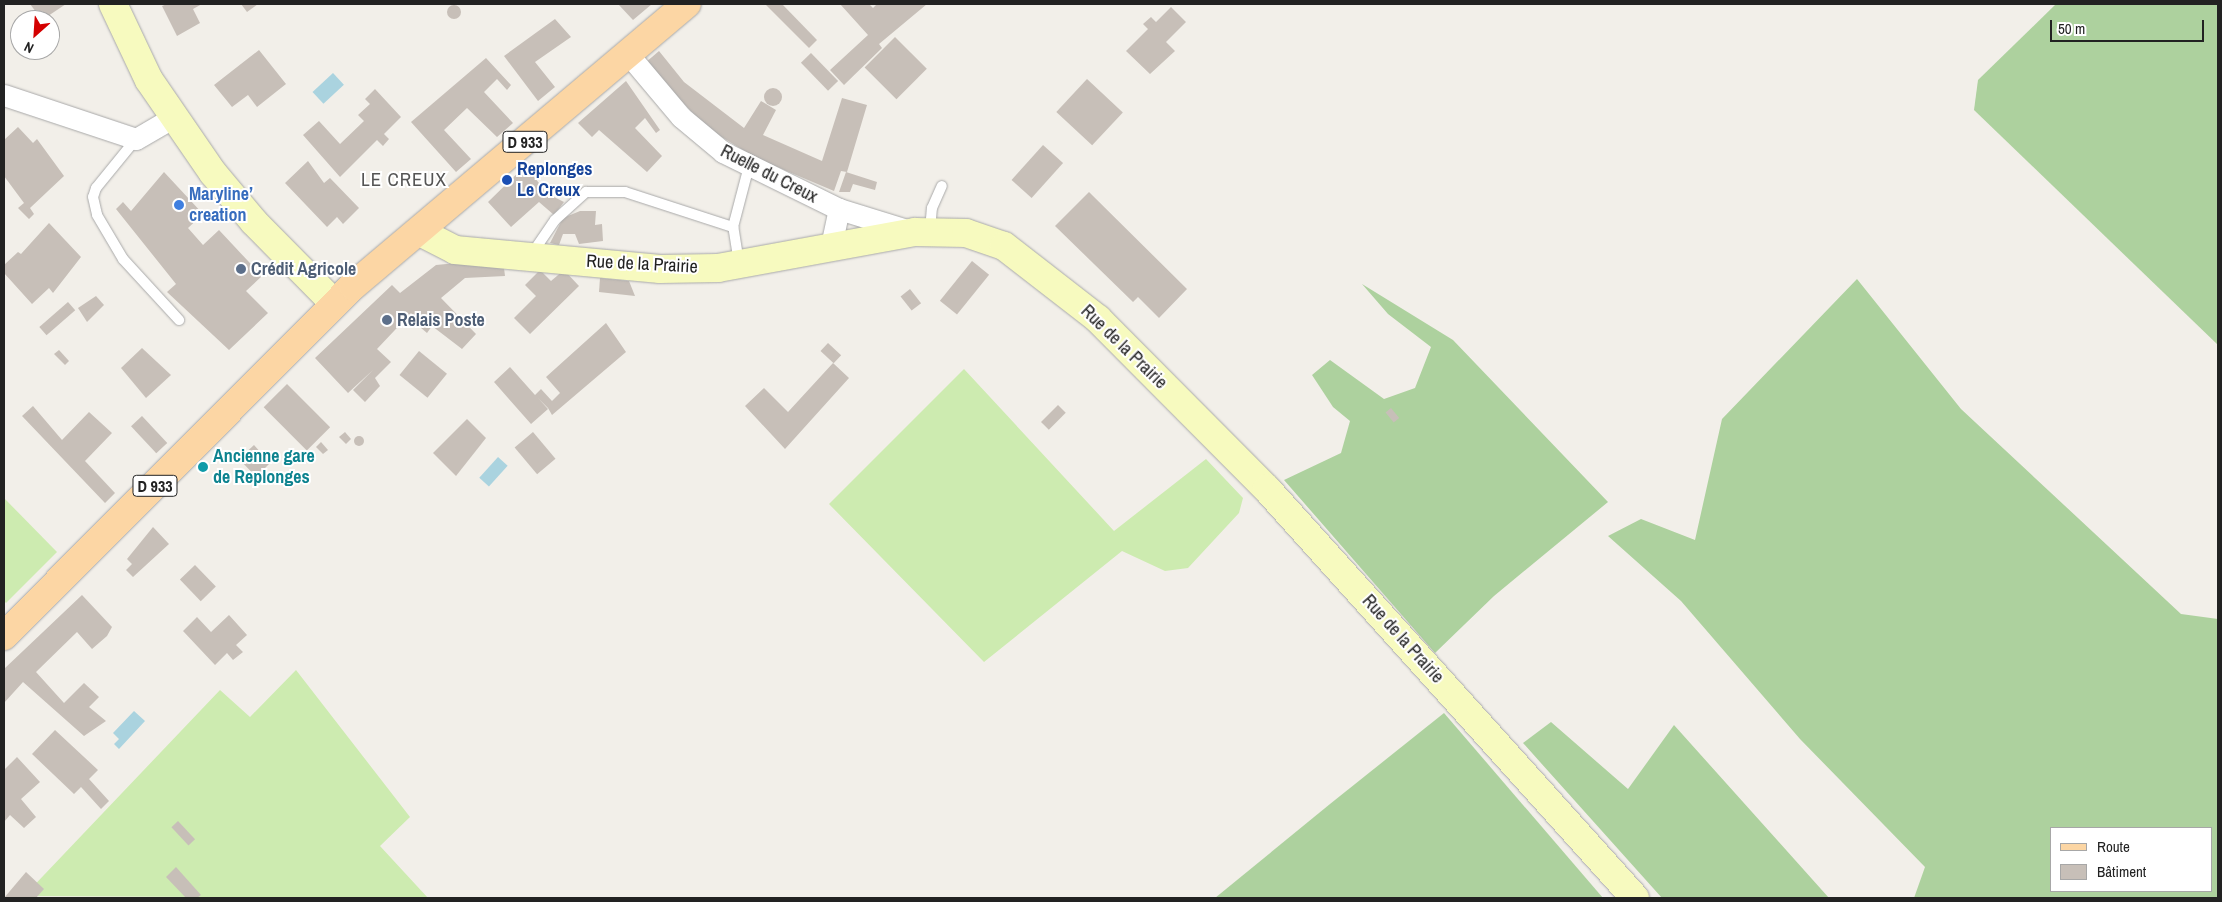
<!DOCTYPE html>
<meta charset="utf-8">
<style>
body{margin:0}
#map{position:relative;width:2222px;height:902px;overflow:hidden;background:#f2efe9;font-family:"Archivo Narrow",sans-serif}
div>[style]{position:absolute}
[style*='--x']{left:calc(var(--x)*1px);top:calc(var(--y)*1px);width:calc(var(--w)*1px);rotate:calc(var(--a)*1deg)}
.grass>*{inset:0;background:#cdebb0}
.forest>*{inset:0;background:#add19e}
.water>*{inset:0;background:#aad3df;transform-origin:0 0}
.building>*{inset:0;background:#c7bfb8;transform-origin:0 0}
.round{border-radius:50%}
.roads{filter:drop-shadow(0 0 1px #a9a9a9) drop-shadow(0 0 1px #a9a9a9)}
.lane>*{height:10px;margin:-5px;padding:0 5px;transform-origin:5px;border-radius:5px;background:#fff}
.street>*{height:21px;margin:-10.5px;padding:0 10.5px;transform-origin:10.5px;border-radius:10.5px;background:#fff}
.secondary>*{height:28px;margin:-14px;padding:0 14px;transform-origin:14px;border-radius:14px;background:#f7fabf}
.primary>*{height:28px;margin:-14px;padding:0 14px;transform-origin:14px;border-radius:14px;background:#fcd6a4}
.dots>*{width:14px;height:14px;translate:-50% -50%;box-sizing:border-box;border:2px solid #fff;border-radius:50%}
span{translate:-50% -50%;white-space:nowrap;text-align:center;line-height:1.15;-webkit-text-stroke:4px #fff;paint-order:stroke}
.shield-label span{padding:1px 4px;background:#fff;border:1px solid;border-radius:4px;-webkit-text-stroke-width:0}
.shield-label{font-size:16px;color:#222;font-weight:700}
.transit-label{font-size:18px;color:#164399;font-weight:700}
.left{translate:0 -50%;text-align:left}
.street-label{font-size:18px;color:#222}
.shop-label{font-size:18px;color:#366cbe;font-weight:700}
.service-label{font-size:18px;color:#4e5e75;font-weight:700}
.culture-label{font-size:18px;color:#0d838f;font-weight:700}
.neighbourhood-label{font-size:19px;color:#555;letter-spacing:1px}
.frame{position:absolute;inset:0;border:5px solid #222;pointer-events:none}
.legend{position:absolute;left:2050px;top:827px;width:162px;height:65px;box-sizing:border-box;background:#fff;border:1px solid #a7a7a7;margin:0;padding:6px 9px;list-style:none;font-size:15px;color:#222}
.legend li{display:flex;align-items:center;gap:10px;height:25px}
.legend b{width:25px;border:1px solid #a7a7a7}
.north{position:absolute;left:10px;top:10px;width:50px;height:50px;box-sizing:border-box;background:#fff;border:1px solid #a7a7a7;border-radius:50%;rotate:206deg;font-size:14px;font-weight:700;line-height:20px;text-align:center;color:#222}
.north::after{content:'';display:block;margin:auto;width:18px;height:22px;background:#d40000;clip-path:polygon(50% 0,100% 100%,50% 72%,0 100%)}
.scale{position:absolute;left:2050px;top:20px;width:154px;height:22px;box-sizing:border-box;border:2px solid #222;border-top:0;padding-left:6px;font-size:15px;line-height:18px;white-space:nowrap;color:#222;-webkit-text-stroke:4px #fff;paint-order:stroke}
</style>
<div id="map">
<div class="grass">
<div style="clip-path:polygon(964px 369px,1114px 531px,1206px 459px,1243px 498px,1239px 513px,1188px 568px,1165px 571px,1122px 551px,984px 662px,829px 504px)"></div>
<div style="clip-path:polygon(4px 498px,57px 552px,6px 603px,4px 601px)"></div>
<div style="clip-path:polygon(296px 670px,410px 817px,380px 846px,428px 898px,24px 896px,220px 690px,250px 717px)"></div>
</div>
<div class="forest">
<div style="clip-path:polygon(2056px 4px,2218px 4px,2218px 345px,1974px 110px,1978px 80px)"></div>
<div style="clip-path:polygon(evenodd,1857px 279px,1961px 409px,2181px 614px,2218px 619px,2218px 898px,1914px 898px,1925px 867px,1800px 739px,1681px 601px,1608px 536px,1641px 519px,1695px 540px,1722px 419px,1857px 279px,2051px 828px,2211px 828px,2211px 891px,2051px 891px,2051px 828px)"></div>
<div style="clip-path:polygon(1362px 284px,1453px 340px,1608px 502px,1494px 596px,1435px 653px,1284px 480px,1341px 453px,1350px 421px,1333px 407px,1312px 375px,1330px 360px,1384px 399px,1415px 388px,1431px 347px,1388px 314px)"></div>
<div style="clip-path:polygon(1444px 713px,1603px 898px,1215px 898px,1330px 804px)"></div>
<div style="clip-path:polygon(1551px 722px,1628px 789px,1674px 725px,1829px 898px,1662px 898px,1523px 743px)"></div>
</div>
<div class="water">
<div style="left:333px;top:73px;width:16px;height:28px;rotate:47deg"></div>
<div style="left:498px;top:457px;width:13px;height:28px;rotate:42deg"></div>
<div style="clip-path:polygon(134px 711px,145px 721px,119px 749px,114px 744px,119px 739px,113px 733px)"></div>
</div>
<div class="building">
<div style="clip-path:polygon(30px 4px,66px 4px,42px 20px)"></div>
<div style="clip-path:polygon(167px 4px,202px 4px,193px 9px,200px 23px,177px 36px,162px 6px)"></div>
<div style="clip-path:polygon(241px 4px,258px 4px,247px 12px)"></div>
<div style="clip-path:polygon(618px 4px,652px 4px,633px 20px)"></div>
<div style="clip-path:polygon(765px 4px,782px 4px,817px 40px,809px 48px)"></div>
<div style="clip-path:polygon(840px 4px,869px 4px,873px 8px,877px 4px,927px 4px,879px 44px,882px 48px,844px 85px,830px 70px,868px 35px)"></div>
<div class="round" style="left:447px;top:5px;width:14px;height:14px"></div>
<div style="clip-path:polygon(1171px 7px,1186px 22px,1166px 42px,1175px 51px,1150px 74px,1126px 51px,1148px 29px,1143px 24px,1151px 17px,1156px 22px)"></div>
<div style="clip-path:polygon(555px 19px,571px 37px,535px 62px,555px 87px,538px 101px,504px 56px)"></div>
<div style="left:895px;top:37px;width:45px;height:43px;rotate:45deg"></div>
<div style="clip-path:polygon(259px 50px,286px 84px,257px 107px,248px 95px,232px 107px,214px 85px)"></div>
<div style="clip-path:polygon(659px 51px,684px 82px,744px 128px,761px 101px,776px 110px,763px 135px,822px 161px,842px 98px,867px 105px,847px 172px,841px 171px,834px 191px,756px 158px,707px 128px,645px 63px)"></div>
<div style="left:811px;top:53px;width:39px;height:14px;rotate:46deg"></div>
<div style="clip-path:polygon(486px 58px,511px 85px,507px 90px,497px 79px,484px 92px,513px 123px,497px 137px,467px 108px,444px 130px,471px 159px,456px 172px,411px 122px)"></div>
<div style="left:1087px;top:79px;width:49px;height:45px;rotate:43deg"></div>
<div style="clip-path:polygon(626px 81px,660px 130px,656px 133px,645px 118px,635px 128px,662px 156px,647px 172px,599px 130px,592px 137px,578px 123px)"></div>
<div class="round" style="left:764px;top:88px;width:18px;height:18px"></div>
<div style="clip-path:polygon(375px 89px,401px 117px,384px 134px,389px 139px,383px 146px,377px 140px,340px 177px,303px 135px,319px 121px,340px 144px,364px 121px,358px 115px,370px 104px,365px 99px)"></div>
<div style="clip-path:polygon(18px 127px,33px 143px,37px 139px,64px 176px,30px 208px,34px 214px,29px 219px,18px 208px,24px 203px,4px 176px,4px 140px)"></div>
<div style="left:1043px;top:145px;width:27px;height:47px;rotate:42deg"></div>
<div style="clip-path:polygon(308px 161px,324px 183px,330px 178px,359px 208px,343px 224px,337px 217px,327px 227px,285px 183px)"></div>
<div style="clip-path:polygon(525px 166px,548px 194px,564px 202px,554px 215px,539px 202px,511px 227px,488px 202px)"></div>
<div style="clip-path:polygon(164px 172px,203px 214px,188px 228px,203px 245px,219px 230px,262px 276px,246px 291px,268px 313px,229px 350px,167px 292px,176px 284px,116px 209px,123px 202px,131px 211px)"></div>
<div style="clip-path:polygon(846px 172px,877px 182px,875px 190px,853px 184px,850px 192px,839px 192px)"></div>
<div style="clip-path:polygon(1089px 192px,1187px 289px,1159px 318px,1138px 297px,1133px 302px,1055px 226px)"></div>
<div style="clip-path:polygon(580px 211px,596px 211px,595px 225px,602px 224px,603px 241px,579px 244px,575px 234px,563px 234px,559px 245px,550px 243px,563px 218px)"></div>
<div style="clip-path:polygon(49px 223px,81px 257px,53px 293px,49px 288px,32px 304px,4px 273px,4px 265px,18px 252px,21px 254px)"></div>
<div style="left:972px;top:261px;width:22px;height:51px;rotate:39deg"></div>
<div style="clip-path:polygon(467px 262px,504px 268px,505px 276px,465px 278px,441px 298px,476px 334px,462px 349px,432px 326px,427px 333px,414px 322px,421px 312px,416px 319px,411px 313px,377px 349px,391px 362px,375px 378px,380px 386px,365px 402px,353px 390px,373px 370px,348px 393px,315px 358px,392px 285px,400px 293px,436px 265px)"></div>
<div style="clip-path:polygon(540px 270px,551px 281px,564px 270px,579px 286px,530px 334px,514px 318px,536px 296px,525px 285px)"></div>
<div style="clip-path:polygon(600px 278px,629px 281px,635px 296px,599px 292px)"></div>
<div style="left:910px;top:289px;width:18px;height:12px;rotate:52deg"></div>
<div style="clip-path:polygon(96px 296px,104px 305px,87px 322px,78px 308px)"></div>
<div style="left:68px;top:302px;width:11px;height:38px;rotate:49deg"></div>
<div style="clip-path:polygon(606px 323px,626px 352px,552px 415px,548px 408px,538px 398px,548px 409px,531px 424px,494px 382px,510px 367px,535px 395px,541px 389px,552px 401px,560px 393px,546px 377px)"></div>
<div style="left:828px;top:343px;width:18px;height:11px;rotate:43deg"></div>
<div style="clip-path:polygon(142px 348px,171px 375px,146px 398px,121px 368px)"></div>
<div style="clip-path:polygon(59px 350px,69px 361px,65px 365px,54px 354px)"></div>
<div style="left:419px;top:351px;width:36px;height:31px;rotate:39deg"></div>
<div style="clip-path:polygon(833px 363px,849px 378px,785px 449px,745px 406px,764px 388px,788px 412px)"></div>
<div style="left:287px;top:384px;width:61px;height:33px;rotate:45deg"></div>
<div style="left:1058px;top:405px;width:11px;height:24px;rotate:45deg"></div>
<div style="clip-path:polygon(33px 406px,62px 440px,89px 412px,112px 433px,85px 461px,115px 493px,105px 503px,22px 416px)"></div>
<div style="left:1391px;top:408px;width:13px;height:7px;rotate:51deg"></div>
<div style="left:142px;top:416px;width:37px;height:15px;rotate:47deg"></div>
<div style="clip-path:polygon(467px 419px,486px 438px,456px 476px,433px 453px)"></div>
<div style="clip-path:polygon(345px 432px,351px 439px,346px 444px,339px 437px)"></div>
<div style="left:533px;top:432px;width:35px;height:24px;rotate:50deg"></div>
<div class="round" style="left:354px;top:436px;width:10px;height:10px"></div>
<div style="clip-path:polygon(321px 442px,328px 450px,323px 454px,316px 447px)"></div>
<div style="clip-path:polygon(254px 445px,270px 463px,260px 473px,267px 480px,263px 484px,239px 459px)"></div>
<div style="clip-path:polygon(153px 527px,169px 544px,133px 577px,126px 570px,132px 564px,127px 559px)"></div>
<div style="left:195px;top:565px;width:30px;height:21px;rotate:46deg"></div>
<div style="clip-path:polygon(82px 595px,112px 627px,107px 636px,92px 649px,77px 632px,36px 672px,64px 703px,84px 683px,99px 697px,89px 707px,106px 721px,84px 736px,23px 682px,4px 703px,4px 669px)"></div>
<div style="clip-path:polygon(229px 615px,247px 635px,236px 645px,243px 652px,233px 660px,227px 653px,215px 665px,183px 631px,197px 617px,211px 632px)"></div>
<div style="clip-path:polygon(55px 730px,98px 770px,89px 779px,109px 801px,101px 809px,81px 787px,74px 794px,32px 754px)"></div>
<div style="clip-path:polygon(17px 757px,40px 782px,21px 799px,36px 817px,24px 828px,10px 815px,4px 822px,4px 770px)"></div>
<div style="left:178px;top:821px;width:25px;height:9px;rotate:47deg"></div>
<div style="clip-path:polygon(176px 867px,201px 895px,197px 898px,186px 898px,166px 877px)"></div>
<div style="clip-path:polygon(26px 872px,44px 889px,36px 898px,4px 898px)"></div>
</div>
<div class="roads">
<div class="lane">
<div style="--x:136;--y:139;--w:63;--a:129.2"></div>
<div style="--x:96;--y:188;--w:9;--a:108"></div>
<div style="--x:93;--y:197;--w:18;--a:77"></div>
<div style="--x:97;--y:215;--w:51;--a:59.4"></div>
<div style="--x:123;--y:259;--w:83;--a:47.4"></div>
<div style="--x:930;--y:230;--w:22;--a:-85"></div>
<div style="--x:932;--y:208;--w:24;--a:-66"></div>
<div style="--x:531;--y:255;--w:42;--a:-55.6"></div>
<div style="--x:555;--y:220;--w:42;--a:-42.1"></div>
<div style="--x:586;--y:192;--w:39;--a:0"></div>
<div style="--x:625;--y:192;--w:114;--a:18"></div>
<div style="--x:739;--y:263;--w:36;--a:-99"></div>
<div style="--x:733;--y:227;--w:63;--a:-75.3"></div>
</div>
<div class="street">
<div style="--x:628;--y:54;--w:82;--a:49.9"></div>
<div style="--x:681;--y:117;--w:55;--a:39.8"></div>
<div style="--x:723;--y:152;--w:129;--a:26.2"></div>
<div style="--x:839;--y:209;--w:71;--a:17.2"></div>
<div style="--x:4;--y:95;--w:139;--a:18.4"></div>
<div style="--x:136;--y:139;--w:42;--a:-30.3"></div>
<div style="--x:831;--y:246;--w:38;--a:-78"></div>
</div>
<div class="secondary">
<div style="--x:113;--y:4;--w:84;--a:64.7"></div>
<div style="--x:149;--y:80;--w:113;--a:55.5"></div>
<div style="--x:213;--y:173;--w:64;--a:50.1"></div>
<div style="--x:254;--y:222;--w:114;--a:45.4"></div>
<div style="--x:420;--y:232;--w:39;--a:27"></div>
<div style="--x:455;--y:250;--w:206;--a:5.3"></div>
<div style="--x:660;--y:269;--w:58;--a:-1"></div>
<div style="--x:718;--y:268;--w:200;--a:-10.4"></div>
<div style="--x:915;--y:232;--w:51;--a:1.1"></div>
<div style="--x:966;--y:233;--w:40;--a:18.9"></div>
<div style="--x:1004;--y:246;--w:119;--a:37.8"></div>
<div style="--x:1098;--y:319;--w:240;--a:45.2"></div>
<div style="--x:1267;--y:489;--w:550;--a:48.02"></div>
</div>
<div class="primary">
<div style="--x:4;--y:636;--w:494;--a:-45.1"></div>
<div style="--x:353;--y:286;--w:437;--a:-40.2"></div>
</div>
</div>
<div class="dots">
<div style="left:507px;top:180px;background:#1a4fb4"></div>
<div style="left:179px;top:205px;background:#3f7fe0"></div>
<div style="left:241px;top:269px;background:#5c6f8a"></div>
<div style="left:387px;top:320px;background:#5c6f8a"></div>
<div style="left:203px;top:467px;background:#0f9aa8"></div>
</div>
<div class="shield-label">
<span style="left:525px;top:142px">D 933</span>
<span style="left:155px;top:486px">D 933</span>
</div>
<div class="transit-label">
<span class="left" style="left:517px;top:180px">Replonges<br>Le Creux</span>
</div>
<div class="street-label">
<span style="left:769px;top:174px;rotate:27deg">Ruelle du Creux</span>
<span style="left:642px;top:264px;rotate:3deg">Rue de la Prairie</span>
<span style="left:1124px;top:347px;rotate:44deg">Rue de la Prairie</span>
<span style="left:1403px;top:639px;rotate:48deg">Rue de la Prairie</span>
</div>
<div class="shop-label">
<span class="left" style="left:189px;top:205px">Maryline’<br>creation</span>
</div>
<div class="service-label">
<span class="left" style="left:251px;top:269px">Crédit Agricole</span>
<span class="left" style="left:397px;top:320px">Relais Poste</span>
</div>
<div class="culture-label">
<span class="left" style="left:213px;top:467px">Ancienne gare<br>de Replonges</span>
</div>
<div class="neighbourhood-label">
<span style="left:404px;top:180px">LE CREUX</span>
</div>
<div class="frame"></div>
<ul class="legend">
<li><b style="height:6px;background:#fcd6a4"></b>Route</li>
<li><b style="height:14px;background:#c7bfb8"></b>Bâtiment</li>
</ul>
<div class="north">N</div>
<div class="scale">50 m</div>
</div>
